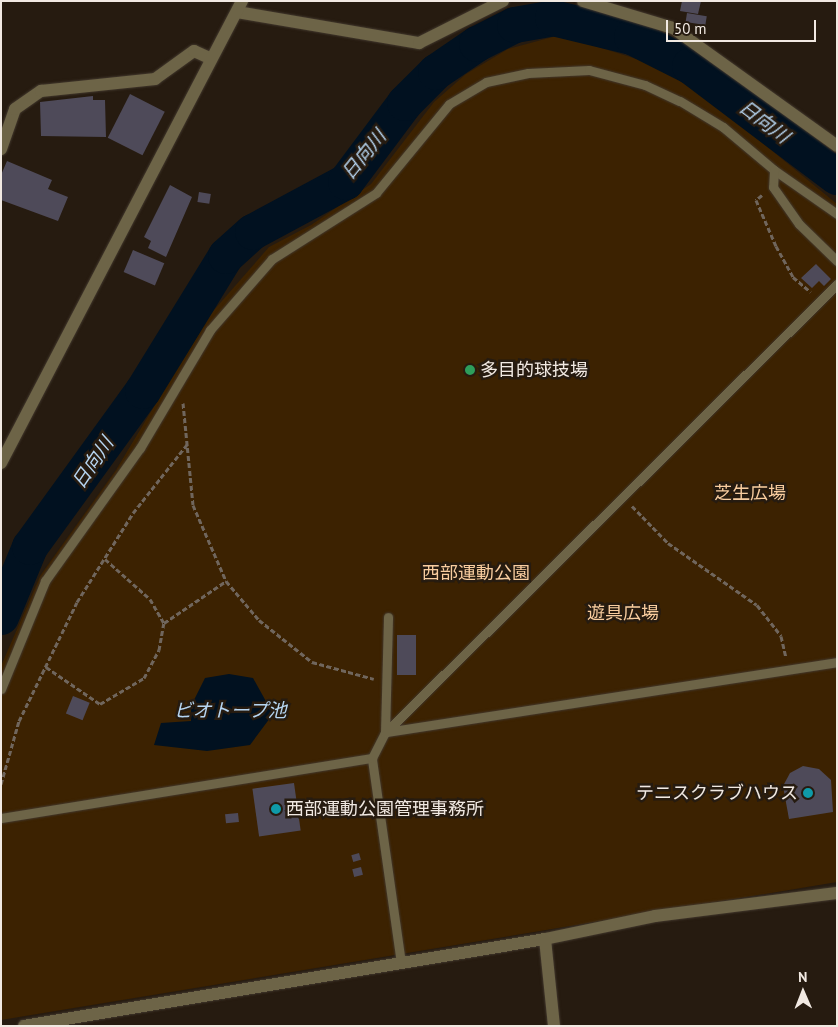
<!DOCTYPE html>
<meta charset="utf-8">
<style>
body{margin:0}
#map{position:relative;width:838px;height:1027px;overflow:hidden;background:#261b10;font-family:"PT Sans","Noto Sans JP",sans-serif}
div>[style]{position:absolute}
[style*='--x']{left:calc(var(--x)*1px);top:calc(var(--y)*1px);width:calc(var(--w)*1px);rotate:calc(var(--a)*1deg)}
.green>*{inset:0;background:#3c2201}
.water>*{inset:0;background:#011120}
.river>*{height:36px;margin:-18px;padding:0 18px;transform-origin:18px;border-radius:18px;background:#011120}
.building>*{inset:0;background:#4e4a59;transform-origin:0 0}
.path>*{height:3px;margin-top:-1.5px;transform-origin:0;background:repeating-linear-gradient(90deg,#70665d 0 5px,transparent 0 7.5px)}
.roads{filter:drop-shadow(0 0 1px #42382d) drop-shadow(0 0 1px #42382d)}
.service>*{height:9px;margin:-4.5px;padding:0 4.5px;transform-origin:4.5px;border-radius:4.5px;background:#6d6447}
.minor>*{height:12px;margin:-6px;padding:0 6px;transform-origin:6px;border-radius:6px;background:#6d6447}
.tertiary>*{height:12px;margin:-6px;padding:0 6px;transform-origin:6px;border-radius:6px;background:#6d6447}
.dots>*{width:14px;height:14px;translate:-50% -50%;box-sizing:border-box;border:2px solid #261b10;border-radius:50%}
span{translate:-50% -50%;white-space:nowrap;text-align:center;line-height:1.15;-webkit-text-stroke:5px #261b10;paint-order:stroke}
.poi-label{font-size:18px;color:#f1e9e2}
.left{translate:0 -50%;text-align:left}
.right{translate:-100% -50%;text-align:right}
.park-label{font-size:18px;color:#f9cd9f}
.water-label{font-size:19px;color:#b6d5f1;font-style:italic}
.frame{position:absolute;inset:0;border:2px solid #f1e9e2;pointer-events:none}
.north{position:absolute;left:778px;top:967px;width:50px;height:50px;-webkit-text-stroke:4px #261b10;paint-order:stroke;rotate:359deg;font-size:14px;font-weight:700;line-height:20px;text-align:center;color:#f1e9e2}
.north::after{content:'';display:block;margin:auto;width:18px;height:22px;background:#f1e9e2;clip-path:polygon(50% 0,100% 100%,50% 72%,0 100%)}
.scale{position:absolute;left:666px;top:20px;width:150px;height:22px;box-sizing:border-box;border:2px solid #f1e9e2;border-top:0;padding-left:6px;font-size:15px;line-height:18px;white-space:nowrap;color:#f1e9e2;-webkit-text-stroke:4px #261b10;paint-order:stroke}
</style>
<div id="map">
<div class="green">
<div style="clip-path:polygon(560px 35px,659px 66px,726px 113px,837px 204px,837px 882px,1px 1020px,1px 666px,40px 576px,116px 470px,207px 318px,269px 247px,311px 225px,371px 184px,434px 102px,466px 74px,508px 49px)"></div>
</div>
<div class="water">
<div style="clip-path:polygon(229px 674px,253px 678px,273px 714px,250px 745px,207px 751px,154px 745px,161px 723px,191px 721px,191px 706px,205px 678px)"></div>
</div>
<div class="river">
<div style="--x:1;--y:617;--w:76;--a:-67.5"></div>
<div style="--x:30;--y:547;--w:193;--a:-54.1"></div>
<div style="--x:143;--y:391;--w:158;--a:-58.4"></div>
<div style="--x:226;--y:256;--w:36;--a:-42"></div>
<div style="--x:253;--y:232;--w:106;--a:-28.3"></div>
<div style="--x:346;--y:182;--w:99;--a:-53.2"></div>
<div style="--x:405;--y:103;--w:44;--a:-45"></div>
<div style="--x:436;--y:72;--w:50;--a:-34.3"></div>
<div style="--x:477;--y:44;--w:42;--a:-26.6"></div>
<div style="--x:515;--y:25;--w:39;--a:-10"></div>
<div style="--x:553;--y:18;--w:81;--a:13.5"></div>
<div style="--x:632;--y:37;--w:65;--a:26.6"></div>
<div style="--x:690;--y:66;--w:184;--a:37.1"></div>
</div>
<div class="building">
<div style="clip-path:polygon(682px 1px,701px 1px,698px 14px,680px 11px)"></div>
<div style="left:687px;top:13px;width:20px;height:9px;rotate:9deg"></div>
<div style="left:130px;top:94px;width:39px;height:49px;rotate:27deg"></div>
<div style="clip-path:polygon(93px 96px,93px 100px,105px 100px,106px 137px,41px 136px,40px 102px)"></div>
<div style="clip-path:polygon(7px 161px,52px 180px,48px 189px,68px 197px,58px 221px,1px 200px,1px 175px)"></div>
<div style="clip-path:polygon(170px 185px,192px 197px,166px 257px,148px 248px,151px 241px,144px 237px)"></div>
<div style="left:199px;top:192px;width:12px;height:10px;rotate:9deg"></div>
<div style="left:133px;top:250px;width:34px;height:24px;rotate:23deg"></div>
<div style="clip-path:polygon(816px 264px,831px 279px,824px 286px,819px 281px,812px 288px,801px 278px)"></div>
<div style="left:416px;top:635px;width:40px;height:19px;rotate:90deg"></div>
<div style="left:73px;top:696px;width:18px;height:19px;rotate:22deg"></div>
<div style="clip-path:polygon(803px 766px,819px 769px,831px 780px,833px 812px,789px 819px,783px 786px,790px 773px)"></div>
<div style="left:294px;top:783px;width:48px;height:42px;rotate:82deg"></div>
<div style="left:238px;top:813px;width:9px;height:13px;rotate:84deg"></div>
<div style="left:359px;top:853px;width:7px;height:8px;rotate:74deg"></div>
<div style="left:361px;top:867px;width:8px;height:9px;rotate:76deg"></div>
</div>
<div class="path">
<div style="--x:762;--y:195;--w:8;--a:140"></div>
<div style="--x:756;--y:200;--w:50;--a:66.5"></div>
<div style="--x:776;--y:246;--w:35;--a:61"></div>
<div style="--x:793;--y:277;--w:23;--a:40"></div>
<div style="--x:183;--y:403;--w:102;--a:84.4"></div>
<div style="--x:193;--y:505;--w:83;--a:66.5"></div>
<div style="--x:226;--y:581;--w:51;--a:49.8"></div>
<div style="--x:259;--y:620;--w:68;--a:38.4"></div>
<div style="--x:312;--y:662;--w:64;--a:15.3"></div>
<div style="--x:632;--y:506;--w:52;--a:45.8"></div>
<div style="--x:668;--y:543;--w:108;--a:34.9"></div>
<div style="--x:757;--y:605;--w:39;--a:52"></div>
<div style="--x:781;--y:636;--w:22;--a:77"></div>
<div style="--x:105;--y:559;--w:60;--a:41.6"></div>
<div style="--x:150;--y:599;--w:28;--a:60"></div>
<div style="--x:164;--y:623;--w:75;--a:-34.1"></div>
<div style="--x:46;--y:667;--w:65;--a:34.4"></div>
<div style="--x:100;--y:704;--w:51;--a:-30.6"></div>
<div style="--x:144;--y:678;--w:32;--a:-62"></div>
<div style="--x:159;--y:650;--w:27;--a:-80"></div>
<div style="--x:1;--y:784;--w:66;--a:-74.1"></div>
<div style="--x:19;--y:721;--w:132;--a:-64"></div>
<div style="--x:77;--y:602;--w:105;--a:-57.8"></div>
<div style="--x:133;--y:513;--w:89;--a:-51.8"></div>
</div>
<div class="roads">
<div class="service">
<div style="--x:774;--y:170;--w:77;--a:34.9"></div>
<div style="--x:1;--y:689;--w:117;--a:-67.8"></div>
<div style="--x:45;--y:581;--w:163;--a:-54.5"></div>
<div style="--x:140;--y:448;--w:137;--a:-59.3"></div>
<div style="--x:210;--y:330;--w:94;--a:-48.9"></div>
<div style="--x:272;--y:259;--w:123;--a:-32.4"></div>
<div style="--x:376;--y:193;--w:115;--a:-50.6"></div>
<div style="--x:449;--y:104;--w:43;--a:-30.7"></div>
<div style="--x:486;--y:82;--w:43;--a:-12.1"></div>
<div style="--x:528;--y:73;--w:61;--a:-2.8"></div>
<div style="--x:589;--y:70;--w:58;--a:15"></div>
<div style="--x:645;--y:85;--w:38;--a:25"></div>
<div style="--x:680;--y:101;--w:50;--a:31.2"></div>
<div style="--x:723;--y:127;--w:67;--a:40.1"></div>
<div style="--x:774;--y:170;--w:17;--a:93"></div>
<div style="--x:773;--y:187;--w:45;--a:54.9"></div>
<div style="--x:799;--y:224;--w:53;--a:44.2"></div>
<div style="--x:386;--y:732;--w:456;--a:-8.8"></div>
<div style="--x:385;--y:733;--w:116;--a:-88.5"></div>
<div style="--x:1;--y:818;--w:376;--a:-9.2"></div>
<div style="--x:401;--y:963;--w:207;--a:-98.1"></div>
<div style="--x:372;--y:758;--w:28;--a:-63"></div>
<div style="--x:385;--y:733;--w:637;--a:-44.81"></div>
</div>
<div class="minor">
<div style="--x:583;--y:1;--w:94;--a:16.7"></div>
<div style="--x:673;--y:28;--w:202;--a:35.7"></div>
<div style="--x:237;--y:12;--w:185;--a:9.7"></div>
<div style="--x:419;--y:43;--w:94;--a:-26.6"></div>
<div style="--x:24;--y:1026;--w:528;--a:-9.48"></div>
<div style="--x:545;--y:939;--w:112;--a:-11.8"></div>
<div style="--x:655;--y:916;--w:183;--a:-7.2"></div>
</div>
<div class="tertiary">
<div style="--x:1;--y:149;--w:42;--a:-70.7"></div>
<div style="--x:15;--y:109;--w:32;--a:-35"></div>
<div style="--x:41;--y:91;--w:115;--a:-6"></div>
<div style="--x:155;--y:79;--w:48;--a:-35.7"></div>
<div style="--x:194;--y:51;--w:17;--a:24"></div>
<div style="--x:1;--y:463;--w:521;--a:-62.45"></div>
<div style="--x:545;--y:939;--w:87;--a:84.1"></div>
</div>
</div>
<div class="dots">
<div style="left:470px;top:370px;background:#2e9e5b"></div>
<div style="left:808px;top:793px;background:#0f9aa8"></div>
<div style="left:276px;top:809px;background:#0f9aa8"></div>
</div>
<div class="poi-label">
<span class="left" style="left:480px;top:370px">多目的球技場</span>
<span class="right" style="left:798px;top:793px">テニスクラブハウス</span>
<span class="left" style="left:286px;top:809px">西部運動公園管理事務所</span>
</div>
<div class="park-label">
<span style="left:750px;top:493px">芝生広場</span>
<span style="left:476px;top:573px">西部運動公園</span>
<span style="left:623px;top:613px">遊具広場</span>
</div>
<div class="water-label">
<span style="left:764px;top:122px;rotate:37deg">日向川</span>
<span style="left:364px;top:155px;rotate:-51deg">日向川</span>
<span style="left:93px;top:463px;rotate:-56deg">日向川</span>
<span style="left:230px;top:711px">ビオトープ池</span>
</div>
<div class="frame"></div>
<div class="north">N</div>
<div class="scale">50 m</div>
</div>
